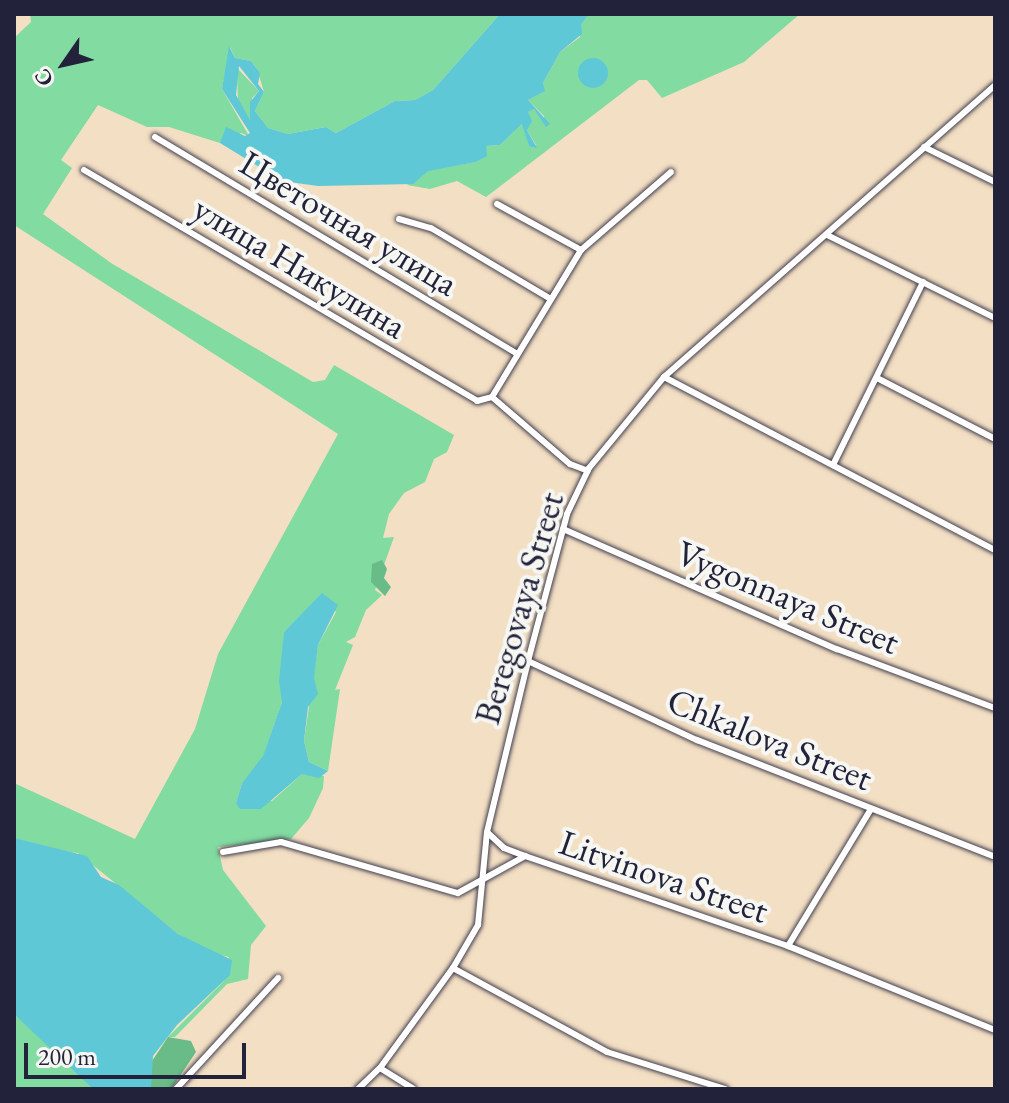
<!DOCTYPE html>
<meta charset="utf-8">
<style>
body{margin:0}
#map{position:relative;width:1009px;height:1103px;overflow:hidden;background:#f3dfc3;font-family:"EB Garamond",serif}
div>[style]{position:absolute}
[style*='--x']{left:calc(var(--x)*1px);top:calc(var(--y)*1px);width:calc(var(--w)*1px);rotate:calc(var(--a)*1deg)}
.green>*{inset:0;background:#82dba1}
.forest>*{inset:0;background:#69bb87}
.water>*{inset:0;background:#5ec8d7}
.round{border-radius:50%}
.roads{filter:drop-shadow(0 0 2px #413e4f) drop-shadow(0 0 2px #413e4f)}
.street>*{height:6px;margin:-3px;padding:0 3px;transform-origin:3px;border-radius:3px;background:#fff}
span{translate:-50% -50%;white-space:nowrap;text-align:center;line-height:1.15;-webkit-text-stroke:8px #f6f6f2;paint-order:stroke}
.street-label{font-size:36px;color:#22223b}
.frame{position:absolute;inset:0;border:16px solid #22223b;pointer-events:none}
.north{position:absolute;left:24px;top:24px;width:80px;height:80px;-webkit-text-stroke:6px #f6f6f2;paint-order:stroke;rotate:236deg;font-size:22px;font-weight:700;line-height:32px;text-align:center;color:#22223b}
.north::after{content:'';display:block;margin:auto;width:28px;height:36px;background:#22223b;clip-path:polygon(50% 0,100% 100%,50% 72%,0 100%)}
.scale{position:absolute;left:24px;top:1043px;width:222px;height:36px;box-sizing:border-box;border:4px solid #22223b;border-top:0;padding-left:10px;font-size:24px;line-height:28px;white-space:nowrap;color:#22223b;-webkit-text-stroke:6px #f6f6f2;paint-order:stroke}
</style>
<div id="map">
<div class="green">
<div style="clip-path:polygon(30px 14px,500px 14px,433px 90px,415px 100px,395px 101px,336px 133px,326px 127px,288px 134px,268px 128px,255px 111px,264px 92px,257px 69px,251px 61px,235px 58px,230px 47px,222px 89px,249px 136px,241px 133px,220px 143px,169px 127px,147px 127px,98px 105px,61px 160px,72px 168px,43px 214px,111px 263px,313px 382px,325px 380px,334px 365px,454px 435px,447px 452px,434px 459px,425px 482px,404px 493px,389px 514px,383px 538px,394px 537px,375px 590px,382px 595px,366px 610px,355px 637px,346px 642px,353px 645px,335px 690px,340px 689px,328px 771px,309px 762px,304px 741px,318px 645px,336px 612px,322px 594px,284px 632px,282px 702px,263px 757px,242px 783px,236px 803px,272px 801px,302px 774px,324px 776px,323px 788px,309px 818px,291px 839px,218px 847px,223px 870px,266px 926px,251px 945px,248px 979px,227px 984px,175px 1037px,168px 1037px,224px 981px,229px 957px,207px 952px,178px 934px,78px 853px,38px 848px,14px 838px,14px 783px,135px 839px,195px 729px,218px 654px,338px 434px,14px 225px,14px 38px,31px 22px)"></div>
<div style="clip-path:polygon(589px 14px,800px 14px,744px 62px,662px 98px,647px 80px,639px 80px,486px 197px,457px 181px,430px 189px,407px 185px,428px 170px,476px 162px,486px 156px,486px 146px,500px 145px,523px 123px,529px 146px,536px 145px,527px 130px,527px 112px,534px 109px,544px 122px,544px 116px,528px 100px,544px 91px,543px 83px,560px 52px,580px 37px,580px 24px)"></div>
<div style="clip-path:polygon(237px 68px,259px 91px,252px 98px,250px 120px,238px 105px)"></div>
<div style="clip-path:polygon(14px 1014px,49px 1044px,93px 1089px,14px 1089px)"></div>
</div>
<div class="forest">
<div style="clip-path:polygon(382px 560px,387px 569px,384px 578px,391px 587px,385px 596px,371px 582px,372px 564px)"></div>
<div style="clip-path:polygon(168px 1037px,191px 1041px,196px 1052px,171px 1089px,151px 1089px,150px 1064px)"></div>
</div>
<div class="water">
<div style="clip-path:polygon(evenodd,500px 14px,589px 14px,581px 24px,582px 34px,560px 52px,543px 83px,545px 91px,528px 100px,550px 124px,546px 127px,534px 109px,528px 112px,532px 121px,527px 130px,537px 148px,529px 146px,522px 124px,500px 145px,486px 146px,487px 156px,476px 162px,428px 171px,413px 184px,318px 186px,282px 181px,220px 143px,226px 127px,245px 136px,250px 133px,222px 89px,229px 46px,235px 58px,251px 61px,260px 73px,258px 84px,264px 92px,255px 111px,268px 128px,288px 134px,326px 127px,336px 133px,395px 101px,415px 100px,433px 90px,500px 14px,239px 66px,259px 91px,250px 102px,250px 120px,236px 95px,239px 66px)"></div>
<div class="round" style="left:578px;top:58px;width:30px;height:30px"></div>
<div style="clip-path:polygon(322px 593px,338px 605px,318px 645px,314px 678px,318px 694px,308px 707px,304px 741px,309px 762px,328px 771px,319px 778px,302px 774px,261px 809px,240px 809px,236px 803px,242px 783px,263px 756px,282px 702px,279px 681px,284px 632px)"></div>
<div style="clip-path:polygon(14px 838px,87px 856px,101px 877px,119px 885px,178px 934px,232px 960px,230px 975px,177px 1025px,153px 1056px,151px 1089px,93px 1089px,14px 1014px)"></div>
</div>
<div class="roads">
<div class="street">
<div style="--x:155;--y:137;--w:421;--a:30.9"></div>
<div style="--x:924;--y:147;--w:79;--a:26.2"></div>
<div style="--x:84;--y:170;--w:456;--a:30.4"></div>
<div style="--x:477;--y:401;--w:16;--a:-15"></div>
<div style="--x:497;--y:204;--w:96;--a:28.7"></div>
<div style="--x:399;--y:219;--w:33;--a:16"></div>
<div style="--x:431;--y:228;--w:137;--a:30.7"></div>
<div style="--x:827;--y:235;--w:187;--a:26.3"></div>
<div style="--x:664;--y:377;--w:373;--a:27.6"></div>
<div style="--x:877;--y:378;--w:133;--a:27.3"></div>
<div style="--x:492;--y:397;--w:172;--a:-58.8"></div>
<div style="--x:581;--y:250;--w:119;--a:-40.9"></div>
<div style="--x:492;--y:397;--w:103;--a:40.7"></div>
<div style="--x:570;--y:464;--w:19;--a:21"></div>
<div style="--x:833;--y:465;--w:204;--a:-63.8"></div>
<div style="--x:563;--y:529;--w:299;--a:23.7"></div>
<div style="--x:837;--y:649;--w:169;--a:20.5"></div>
<div style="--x:528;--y:661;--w:187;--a:25.1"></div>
<div style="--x:697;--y:740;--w:320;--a:21.4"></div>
<div style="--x:488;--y:833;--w:22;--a:43"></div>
<div style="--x:504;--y:848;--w:22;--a:21"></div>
<div style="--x:223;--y:852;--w:59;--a:-9.8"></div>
<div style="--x:281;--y:842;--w:184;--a:16.1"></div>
<div style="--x:458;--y:893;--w:77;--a:-28.9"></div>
<div style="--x:525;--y:856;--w:278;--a:18.9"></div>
<div style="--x:788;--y:946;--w:223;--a:22.1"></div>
<div style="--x:788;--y:946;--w:160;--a:-58.8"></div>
<div style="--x:453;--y:968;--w:175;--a:28.6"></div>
<div style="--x:607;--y:1052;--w:124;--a:17.4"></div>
<div style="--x:380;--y:1068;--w:39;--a:32"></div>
<div style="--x:176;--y:1089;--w:151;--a:-47.4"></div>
<div style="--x:358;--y:1089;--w:30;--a:-44"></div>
<div style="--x:380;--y:1068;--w:124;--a:-53.9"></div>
<div style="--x:453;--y:968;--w:50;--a:-59.8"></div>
<div style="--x:478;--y:925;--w:93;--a:-84.5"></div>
<div style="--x:487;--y:832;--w:176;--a:-76.5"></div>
<div style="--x:528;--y:661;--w:152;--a:-75.1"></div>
<div style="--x:567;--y:514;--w:51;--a:-64.4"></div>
<div style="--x:589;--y:468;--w:118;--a:-50.5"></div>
<div style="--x:664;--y:377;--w:441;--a:-41.4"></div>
</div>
</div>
<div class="street-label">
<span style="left:349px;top:223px;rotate:31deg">Цветочная улица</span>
<span style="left:300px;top:267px;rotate:31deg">улица Никулина</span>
<span style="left:788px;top:597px;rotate:23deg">Vygonnaya Street</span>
<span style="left:519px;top:608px;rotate:-74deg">Beregovaya Street</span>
<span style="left:770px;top:739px;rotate:22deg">Chkalova Street</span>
<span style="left:664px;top:876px;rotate:19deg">Litvinova Street</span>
</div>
<div class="frame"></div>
<div class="north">С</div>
<div class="scale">200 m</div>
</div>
